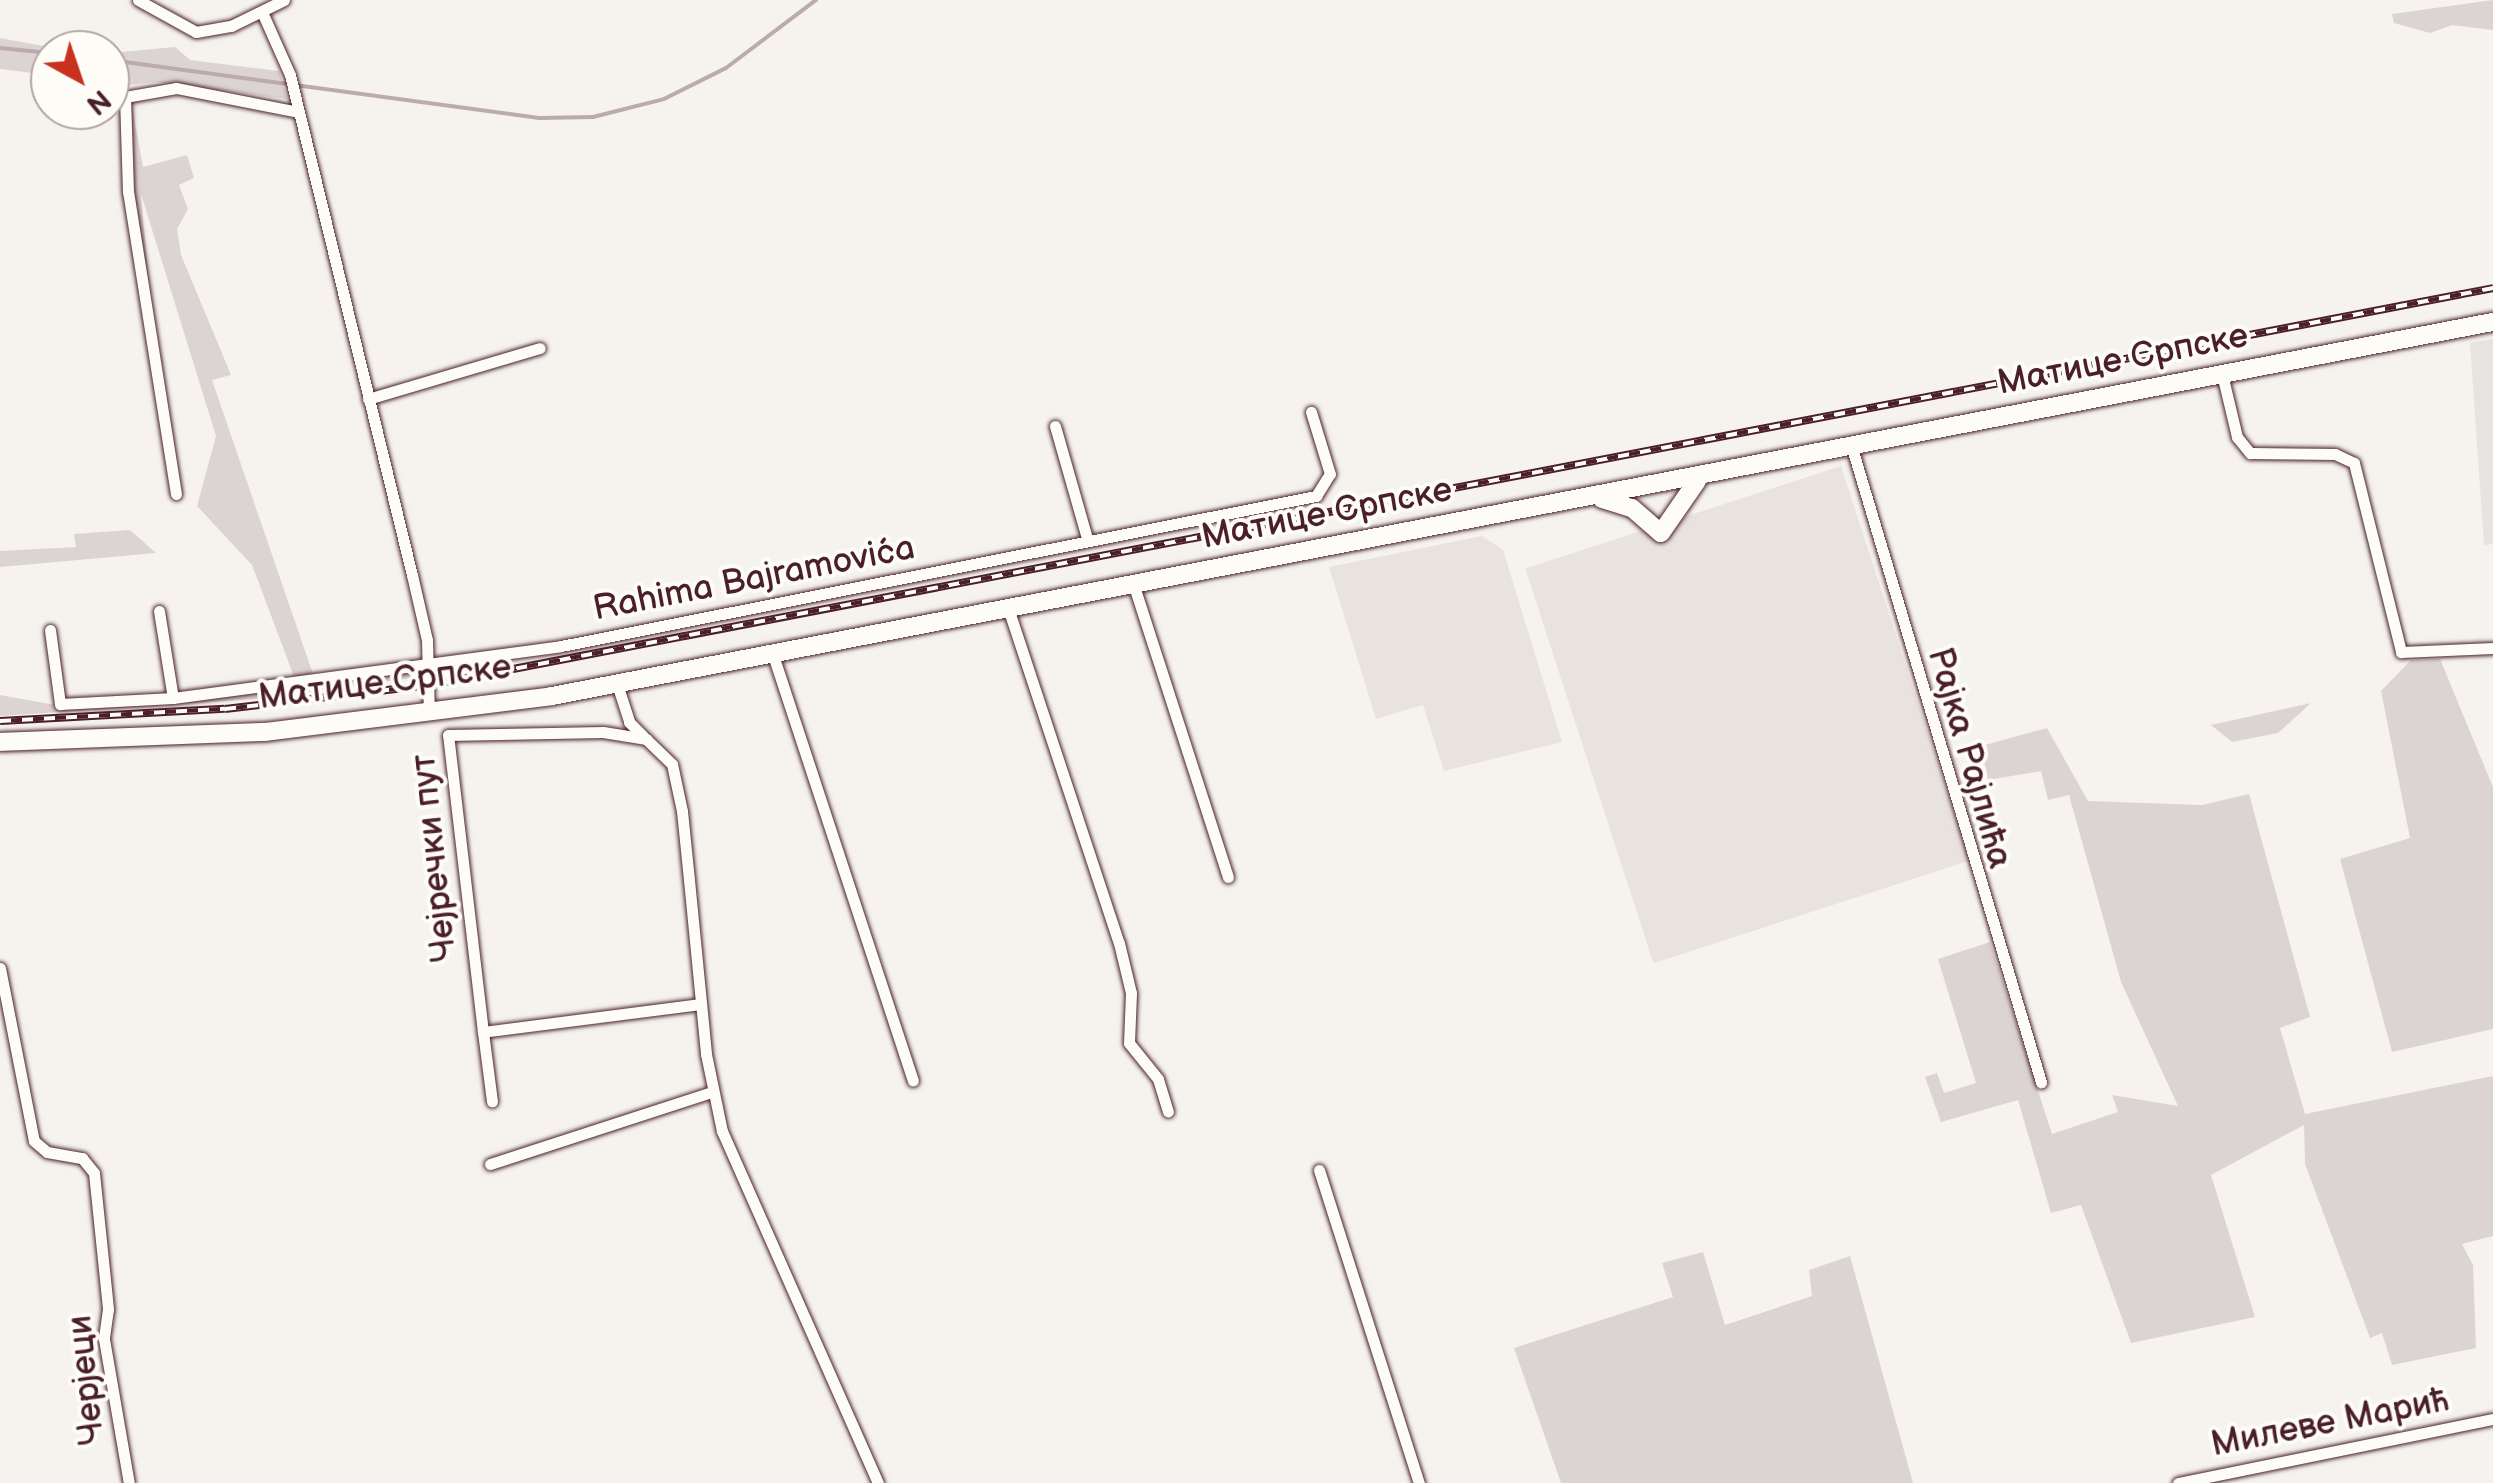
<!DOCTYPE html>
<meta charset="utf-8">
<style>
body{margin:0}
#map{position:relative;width:2493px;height:1483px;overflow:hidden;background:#f6f3ef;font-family:"Balsamiq Sans",sans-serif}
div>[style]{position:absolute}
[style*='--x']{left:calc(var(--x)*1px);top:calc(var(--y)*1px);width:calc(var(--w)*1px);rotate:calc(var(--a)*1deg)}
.built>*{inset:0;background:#e9e3e0;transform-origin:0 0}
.green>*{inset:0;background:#dcd4d2}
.stream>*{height:4px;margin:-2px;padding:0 2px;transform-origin:2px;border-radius:2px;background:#bbabac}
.roads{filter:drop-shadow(0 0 2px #4a1f2b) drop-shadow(0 0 2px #4a1f2b)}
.street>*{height:11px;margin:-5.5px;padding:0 5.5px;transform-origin:5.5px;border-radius:5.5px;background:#fdfcf7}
.primary>*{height:18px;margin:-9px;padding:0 9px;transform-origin:9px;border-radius:9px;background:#fdfcf7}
.rail>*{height:8px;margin-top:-4px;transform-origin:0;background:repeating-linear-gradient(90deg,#fdfcf7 0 11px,#4a1f2b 0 22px);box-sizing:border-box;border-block:2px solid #4a1f2b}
span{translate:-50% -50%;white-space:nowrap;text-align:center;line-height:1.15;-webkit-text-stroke:8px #fdfcf7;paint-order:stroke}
.street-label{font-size:35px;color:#4a1f2b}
.north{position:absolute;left:30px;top:30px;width:100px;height:100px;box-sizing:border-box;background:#fdfcf7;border:2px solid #b5a4a5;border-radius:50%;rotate:140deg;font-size:28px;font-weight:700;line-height:40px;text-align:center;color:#4a1f2b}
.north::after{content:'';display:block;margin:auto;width:35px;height:45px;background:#c8321e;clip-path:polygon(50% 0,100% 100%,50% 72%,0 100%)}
</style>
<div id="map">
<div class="built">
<div style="clip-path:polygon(2493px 339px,2493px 544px,2484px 545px,2470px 343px)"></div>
<div style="left:1841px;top:466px;width:415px;height:332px;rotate:72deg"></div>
<div style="clip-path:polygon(1482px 536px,1503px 550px,1562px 742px,1444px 771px,1423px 705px,1376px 719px,1329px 567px)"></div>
</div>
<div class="green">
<div style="clip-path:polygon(2493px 0,2493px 30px,2452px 25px,2430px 33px,2394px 23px,2392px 14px)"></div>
<div style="clip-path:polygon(0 38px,27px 43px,67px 50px,50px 50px,50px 75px,0 69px)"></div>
<div style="clip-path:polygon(175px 47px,190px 60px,279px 71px,287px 99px,156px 82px,110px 87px,110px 53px)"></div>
<div style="clip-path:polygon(116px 96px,130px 96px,143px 167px,187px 155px,194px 178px,179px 185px,188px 209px,177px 229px,181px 255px,231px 375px,212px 380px,314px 677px,296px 682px,252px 565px,197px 506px,216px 436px,141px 194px,150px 295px)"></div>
<div style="clip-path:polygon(130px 530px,156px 553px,0 567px,0 551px,76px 547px,74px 534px)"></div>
<div style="clip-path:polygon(2440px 659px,2493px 787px,2493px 1029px,2392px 1052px,2340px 859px,2410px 838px,2381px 691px,2411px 660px)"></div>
<div style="clip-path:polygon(417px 669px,419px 677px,257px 699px,0 716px,0 695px,61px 706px)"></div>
<div style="clip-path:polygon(2311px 703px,2278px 733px,2232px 742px,2211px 725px)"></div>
<div style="clip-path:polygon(2047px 728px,2088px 801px,2202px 805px,2249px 794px,2310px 1017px,2280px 1028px,2305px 1114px,2493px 1076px,2493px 1236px,2462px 1244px,2473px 1265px,2476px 1348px,2392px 1365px,2382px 1333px,2370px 1338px,2305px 1164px,2304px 1125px,2211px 1175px,2255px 1317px,2131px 1343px,2081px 1205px,2051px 1213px,2018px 1100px,1941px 1122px,1925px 1077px,1937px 1073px,1944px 1093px,1976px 1083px,1938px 959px,1990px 942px,2052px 1134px,2118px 1112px,2112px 1095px,2178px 1106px,2121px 982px,2069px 795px,2048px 800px,2041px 771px,1988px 780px,1981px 746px)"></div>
<div style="clip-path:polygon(1703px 1252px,1725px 1325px,1812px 1296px,1809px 1270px,1850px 1256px,1913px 1483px,1561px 1483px,1514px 1348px,1673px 1297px,1662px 1263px)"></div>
</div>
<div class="stream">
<div style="--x:0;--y:48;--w:50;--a:5.7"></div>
<div style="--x:110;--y:60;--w:433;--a:7.7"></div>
<div style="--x:539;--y:118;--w:54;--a:-1.1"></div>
<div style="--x:593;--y:117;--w:73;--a:-14.2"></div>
<div style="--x:664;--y:99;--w:69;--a:-26.6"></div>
<div style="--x:726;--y:68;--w:113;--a:-37.1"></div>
</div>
<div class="roads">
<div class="street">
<div style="--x:138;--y:0;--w:66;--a:28.9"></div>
<div style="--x:196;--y:32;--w:36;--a:-10"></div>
<div style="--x:231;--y:26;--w:59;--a:-26.1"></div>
<div style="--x:262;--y:12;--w:69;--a:66"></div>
<div style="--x:290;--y:75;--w:515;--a:76.29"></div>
<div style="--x:412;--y:575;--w:67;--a:77"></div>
<div style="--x:427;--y:640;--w:74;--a:88.5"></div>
<div style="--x:2222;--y:374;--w:65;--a:76.6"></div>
<div style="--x:2237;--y:437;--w:21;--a:51"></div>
<div style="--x:2250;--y:453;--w:85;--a:0.7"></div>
<div style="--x:2335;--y:454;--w:21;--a:25"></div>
<div style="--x:2354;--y:463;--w:195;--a:76"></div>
<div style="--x:2401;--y:652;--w:92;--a:-2.5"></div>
<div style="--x:368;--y:399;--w:179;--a:-16.5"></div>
<div style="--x:1055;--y:426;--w:116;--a:74.1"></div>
<div style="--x:1852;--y:448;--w:662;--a:73.4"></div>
<div style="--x:176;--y:494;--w:306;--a:-99"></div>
<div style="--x:128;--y:192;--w:95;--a:-91.8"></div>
<div style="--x:125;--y:97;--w:52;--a:-10"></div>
<div style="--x:176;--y:88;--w:124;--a:11.1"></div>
<div style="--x:1133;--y:583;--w:309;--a:72.1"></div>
<div style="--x:1008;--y:608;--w:353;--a:71.7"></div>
<div style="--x:1119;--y:943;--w:51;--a:76.5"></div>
<div style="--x:1131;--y:993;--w:50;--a:92.3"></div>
<div style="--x:1129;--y:1043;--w:46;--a:51.1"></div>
<div style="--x:1158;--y:1079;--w:34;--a:73"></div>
<div style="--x:159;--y:611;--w:88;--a:80.9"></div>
<div style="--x:173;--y:698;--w:391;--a:-7.6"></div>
<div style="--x:561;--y:646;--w:770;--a:-11.24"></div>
<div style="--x:1316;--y:496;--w:26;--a:-58"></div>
<div style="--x:1330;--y:474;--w:65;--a:-107"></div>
<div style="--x:50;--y:630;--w:75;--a:82.3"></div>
<div style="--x:60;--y:704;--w:113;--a:-3"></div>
<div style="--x:773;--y:655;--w:448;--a:71.8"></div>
<div style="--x:617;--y:684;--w:40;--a:72"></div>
<div style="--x:629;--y:722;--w:20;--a:45"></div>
<div style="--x:0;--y:968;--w:176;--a:78.9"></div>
<div style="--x:34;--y:1141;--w:17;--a:40"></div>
<div style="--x:47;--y:1152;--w:36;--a:10"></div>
<div style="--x:82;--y:1158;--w:19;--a:51"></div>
<div style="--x:94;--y:1173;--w:137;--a:84.1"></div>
<div style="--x:108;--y:1309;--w:30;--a:98"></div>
<div style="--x:104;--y:1339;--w:146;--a:80.2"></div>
<div style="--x:701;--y:1004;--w:220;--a:172.7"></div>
<div style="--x:483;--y:1032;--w:299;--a:-96.7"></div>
<div style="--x:448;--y:735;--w:155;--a:-1.1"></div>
<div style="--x:603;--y:732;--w:44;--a:9.2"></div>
<div style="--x:646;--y:739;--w:36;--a:44"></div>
<div style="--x:672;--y:764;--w:48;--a:78"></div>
<div style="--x:682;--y:811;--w:69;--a:84.2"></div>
<div style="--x:689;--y:880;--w:175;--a:84.4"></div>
<div style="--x:706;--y:1054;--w:79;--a:78.3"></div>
<div style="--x:722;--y:1131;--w:385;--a:66.1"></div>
<div style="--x:483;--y:1032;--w:70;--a:82.6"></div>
<div style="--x:490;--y:1164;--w:232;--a:-18"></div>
<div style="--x:1319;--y:1170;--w:329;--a:72.3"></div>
<div style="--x:2178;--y:1483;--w:321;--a:-11.5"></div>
</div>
<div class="primary">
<div style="--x:1602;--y:499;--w:31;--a:17"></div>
<div style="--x:1632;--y:508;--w:38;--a:41"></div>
<div style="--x:1661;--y:533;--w:63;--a:-55.3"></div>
<div style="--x:0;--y:742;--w:265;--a:-2.2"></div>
<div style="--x:265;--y:732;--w:289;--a:-7.1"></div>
<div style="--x:552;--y:696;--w:1977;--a:-10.91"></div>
</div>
</div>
<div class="rail">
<div style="--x:0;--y:721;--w:225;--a:-3.1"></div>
<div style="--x:225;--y:709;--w:206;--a:-6.7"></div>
<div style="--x:430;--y:685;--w:2101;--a:-10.89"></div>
</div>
<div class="street-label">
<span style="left:2123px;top:360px;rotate:-11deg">Матице Српске</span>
<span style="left:1327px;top:514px;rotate:-11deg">Матице Српске</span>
<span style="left:754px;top:579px;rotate:-11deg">Rahima Bajramovića</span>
<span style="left:385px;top:683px;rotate:-7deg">Матице Српске</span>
<span style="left:1969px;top:758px;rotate:74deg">Рајка Рајлића</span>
<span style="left:435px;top:858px;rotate:-96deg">Чејречки пут</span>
<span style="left:87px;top:1380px;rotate:-96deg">Черјеци</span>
<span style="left:2330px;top:1423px;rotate:-11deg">Милеве Мaрић</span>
</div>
<div class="north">N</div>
</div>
